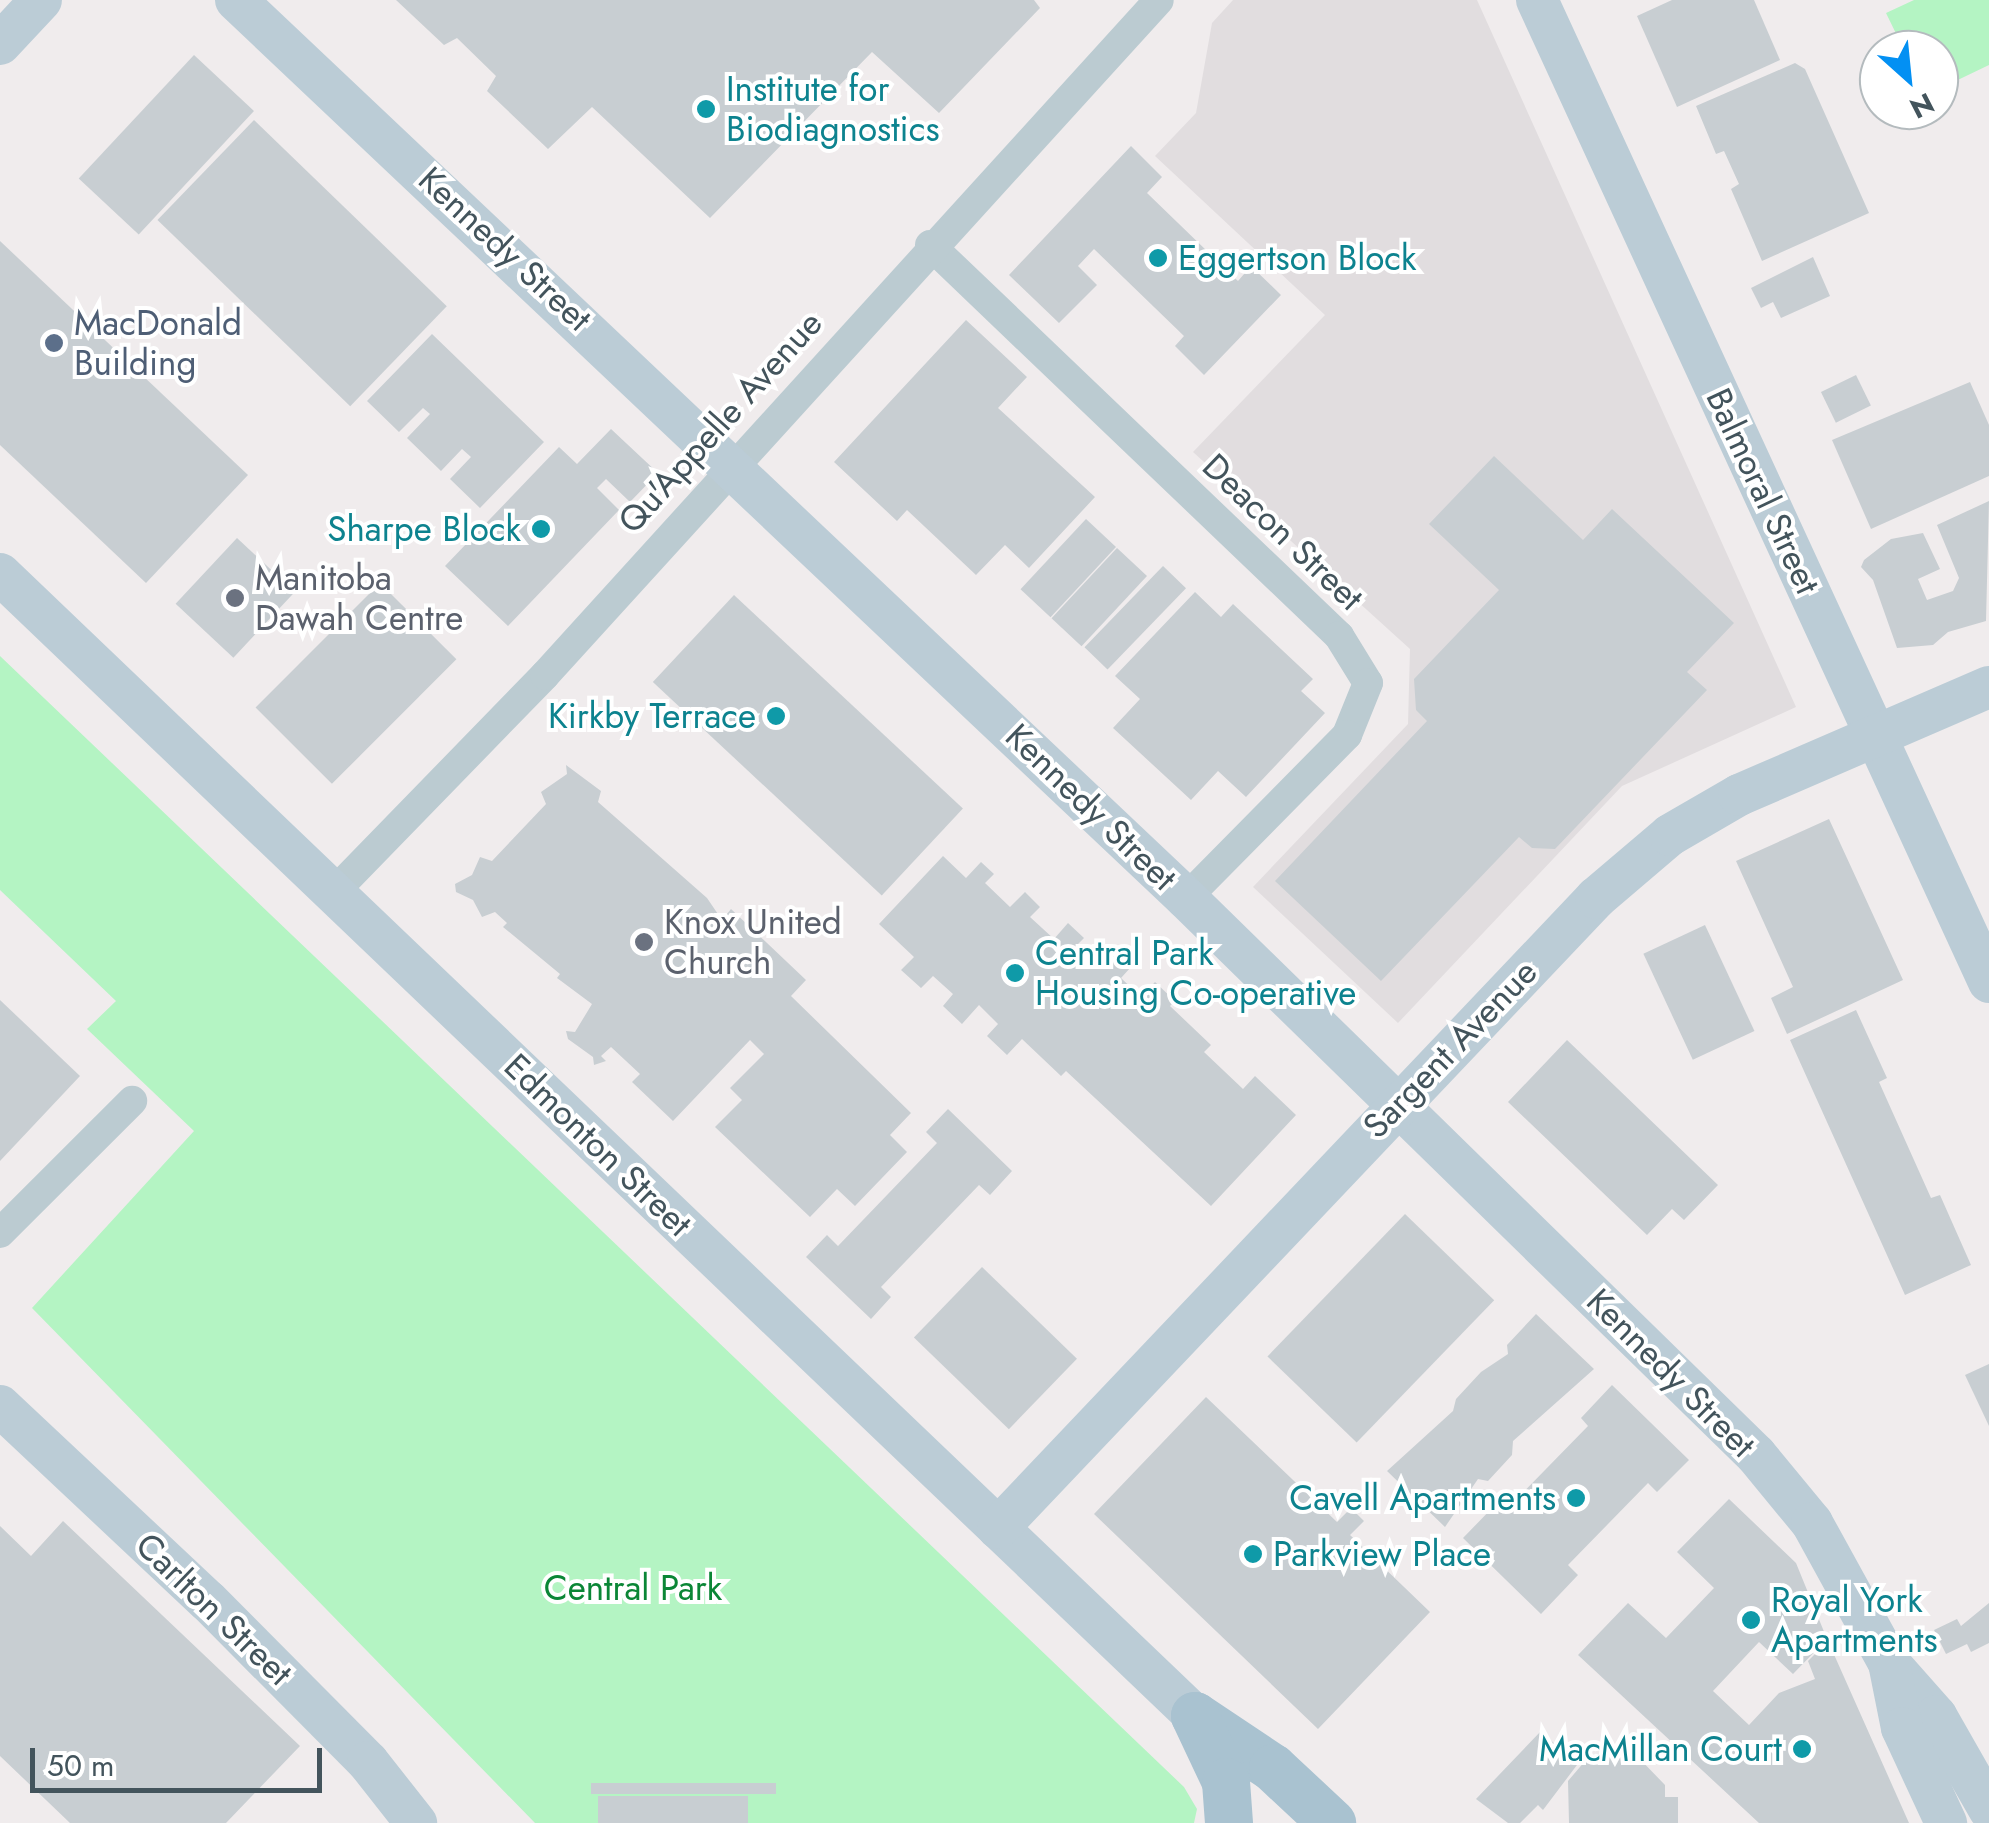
<!DOCTYPE html>
<style>
body{margin:0}
#map{position:relative;width:1989px;height:1823px;overflow:hidden;background:#f0eced;font-family:Jost,sans-serif}
div>[style]{position:absolute}
[style*='--x']{left:calc(var(--x)*1px);top:calc(var(--y)*1px);width:calc(var(--w)*1px);rotate:calc(var(--a)*1deg)}
.education>*{inset:0;background:#e1dddf}
.green>*{inset:0;background:#b4f4c3}
.building>*{inset:0;background:#c8ced2;transform-origin:0 0}
.street>*{height:30px;margin:-15px;padding:0 15px;transform-origin:15px;border-radius:15px;background:#bbcbd1}
.secondary>*{height:42px;margin:-21px;padding:0 21px;transform-origin:21px;border-radius:21px;background:#bbccd6}
.primary>*{height:48px;margin:-24px;padding:0 24px;transform-origin:24px;border-radius:24px;background:#a9c2d0}
.dots>*{width:28px;height:28px;translate:-50% -50%;box-sizing:border-box;border:5px solid #fff;border-radius:50%}
span{translate:-50% -50%;white-space:nowrap;text-align:center;line-height:1.15;-webkit-text-stroke:8px #fff;paint-order:stroke}
.culture-label{font-size:35px;color:#0d838f}
.left{translate:0 -50%;text-align:left}
.right{translate:-100% -50%;text-align:right}
.street-label{font-size:35px;color:#43545c}
.service-label{font-size:35px;color:#4e5e75}
.worship-label{font-size:35px;color:#5b616d}
.park-label{font-size:35px;color:#0b8636}
.north{position:absolute;left:1859px;top:30px;width:100px;height:100px;box-sizing:border-box;background:#fff;border:2px solid #b4bbbe;border-radius:50%;rotate:153deg;font-size:28px;font-weight:700;line-height:40px;text-align:center;color:#43545c}
.north::after{content:'';display:block;margin:auto;width:35px;height:45px;background:#0390f3;clip-path:polygon(50% 0,100% 100%,50% 72%,0 100%)}
.scale{position:absolute;left:30px;top:1748px;width:292px;height:45px;box-sizing:border-box;border:5px solid #43545c;border-top:0;padding-left:12px;font-size:30px;line-height:35px;white-space:nowrap;color:#43545c;-webkit-text-stroke:8px #fff;paint-order:stroke}
</style>
<div id="map">
<div class="education">
<div style="clip-path:polygon(1233px 0,1477px 0,1796px 707px,1622px 786px,1398px 1023px,1253px 887px,1408px 724px,1410px 649px,1193px 452px,1325px 315px,1155px 156px,1196px 113px,1212px 23px)"></div>
</div>
<div class="green">
<div style="clip-path:polygon(1914px 0,1989px 0,1989px 65px,1939px 89px,1939px 50px,1904px 50px,1886px 13px)"></div>
<div style="clip-path:polygon(0 656px,1184px 1787px,1197px 1809px,1194px 1823px,535px 1823px,32px 1308px,194px 1131px,87px 1029px,116px 1001px,0 890px)"></div>
</div>
<div class="building">
<div style="clip-path:polygon(396px 0,1034px 0,1040px 8px,939px 113px,872px 52px,710px 218px,592px 107px,548px 149px,487px 91px,496px 76px,457px 38px,444px 45px)"></div>
<div style="clip-path:polygon(1672px 0,1754px 0,1780px 60px,1677px 107px,1637px 16px)"></div>
<div style="left:194px;top:55px;width:82px;height:169px;rotate:43deg"></div>
<div style="clip-path:polygon(1795px 63px,1805px 69px,1869px 213px,1762px 261px,1731px 189px,1739px 184px,1724px 151px,1716px 154px,1696px 106px)"></div>
<div style="left:254px;top:120px;width:268px;height:139px;rotate:44deg"></div>
<div style="clip-path:polygon(1131px 146px,1162px 177px,1147px 193px,1238px 281px,1251px 266px,1281px 295px,1204px 375px,1175px 346px,1184px 336px,1094px 249px,1078px 266px,1097px 285px,1059px 323px,1009px 275px)"></div>
<div style="clip-path:polygon(0 241px,248px 475px,146px 583px,0 445px)"></div>
<div style="clip-path:polygon(1813px 257px,1830px 296px,1781px 318px,1773px 302px,1761px 308px,1751px 288px)"></div>
<div style="clip-path:polygon(966px 320px,1027px 377px,998px 408px,1095px 497px,1029px 568px,1005px 545px,976px 575px,907px 510px,897px 521px,834px 462px)"></div>
<div style="clip-path:polygon(432px 334px,544px 442px,480px 508px,450px 479px,471px 457px,462px 449px,441px 471px,407px 438px,430px 414px,423px 408px,399px 432px,367px 401px)"></div>
<div style="left:1856px;top:375px;width:34px;height:39px;rotate:64deg"></div>
<div style="clip-path:polygon(1970px 382px,1989px 425px,1989px 476px,1871px 529px,1832px 440px)"></div>
<div style="clip-path:polygon(611px 429px,658px 473px,630px 502px,606px 479px,597px 488px,619px 510px,508px 626px,445px 566px,559px 447px,577px 464px)"></div>
<div style="clip-path:polygon(1494px 456px,1583px 540px,1612px 509px,1734px 623px,1687px 672px,1707px 690px,1555px 849px,1532px 848px,1519px 837px,1381px 981px,1275px 881px,1427px 721px,1416px 710px,1414px 679px,1499px 590px,1429px 524px)"></div>
<div style="clip-path:polygon(1989px 501px,1986px 621px,1948px 632px,1933px 645px,1897px 648px,1873px 580px,1861px 567px,1864px 560px,1891px 539px,1923px 533px,1940px 569px,1918px 579px,1927px 600px,1953px 591px,1959px 578px,1937px 525px)"></div>
<div style="left:1086px;top:519px;width:41px;height:96px;rotate:43deg"></div>
<div style="left:237px;top:538px;width:79px;height:90px;rotate:43deg"></div>
<div style="left:1117px;top:548px;width:41px;height:96px;rotate:43deg"></div>
<div style="left:1163px;top:566px;width:32px;height:113px;rotate:44deg"></div>
<div style="left:380px;top:583px;width:108px;height:176px;rotate:45deg"></div>
<div style="clip-path:polygon(1195px 592px,1221px 617px,1233px 604px,1313px 679px,1301px 691px,1325px 713px,1246px 797px,1218px 771px,1191px 800px,1113px 728px,1140px 699px,1115px 676px)"></div>
<div style="left:734px;top:595px;width:313px;height:119px;rotate:43deg"></div>
<div style="clip-path:polygon(566px 765px,601px 791px,598px 802px,707px 898px,722px 920px,731px 909px,806px 980px,791px 996px,911px 1113px,890px 1135px,907px 1152px,855px 1206px,837px 1189px,810px 1217px,715px 1127px,742px 1100px,730px 1088px,764px 1054px,750px 1040px,673px 1121px,632px 1082px,640px 1074px,611px 1047px,601px 1056px,606px 1061px,594px 1065px,593px 1057px,568px 1039px,566px 1031px,575px 1032px,592px 1004px,557px 978px,560px 974px,503px 927px,507px 923px,495px 912px,482px 917px,473px 900px,456px 892px,455px 884px,472px 875px,480px 857px,492px 861px,546px 804px,541px 792px,567px 774px)"></div>
<div style="clip-path:polygon(1829px 819px,1903px 980px,1787px 1034px,1771px 998px,1793px 987px,1736px 861px)"></div>
<div style="clip-path:polygon(943px 856px,966px 878px,981px 862px,994px 874px,985px 883px,1010px 907px,1025px 892px,1040px 907px,1030px 917px,1054px 939px,1068px 923px,1084px 938px,1075px 947px,1097px 968px,1114px 951px,1131px 967px,1121px 978px,1141px 997px,1155px 982px,1175px 1001px,1170px 1006px,1211px 1045px,1204px 1052px,1243px 1089px,1255px 1076px,1296px 1115px,1211px 1206px,1066px 1071px,1061px 1076px,1022px 1039px,1007px 1055px,987px 1036px,998px 1024px,979px 1005px,962px 1024px,943px 1006px,953px 994px,933px 976px,921px 988px,901px 970px,914px 957px,879px 924px)"></div>
<div style="left:1705px;top:925px;width:117px;height:68px;rotate:65deg"></div>
<div style="clip-path:polygon(0 1000px,80px 1076px,0 1161px)"></div>
<div style="clip-path:polygon(1856px 1010px,1887px 1078px,1879px 1082px,1931px 1198px,1940px 1195px,1971px 1265px,1905px 1295px,1790px 1040px)"></div>
<div style="clip-path:polygon(1567px 1040px,1718px 1185px,1684px 1220px,1672px 1209px,1647px 1235px,1508px 1102px)"></div>
<div style="clip-path:polygon(948px 1109px,1012px 1171px,990px 1195px,979px 1185px,881px 1287px,891px 1297px,871px 1319px,806px 1257px,827px 1235px,838px 1246px,937px 1143px,926px 1132px)"></div>
<div style="left:1405px;top:1214px;width:124px;height:198px;rotate:44deg"></div>
<div style="left:982px;top:1267px;width:132px;height:98px;rotate:44deg"></div>
<div style="clip-path:polygon(1536px 1314px,1594px 1369px,1513px 1441px,1512px 1455px,1488px 1481px,1478px 1479px,1445px 1527px,1387px 1471px,1453px 1411px,1456px 1399px,1481px 1372px,1508px 1354px,1507px 1345px)"></div>
<div style="clip-path:polygon(1989px 1364px,1989px 1426px,1965px 1375px)"></div>
<div style="clip-path:polygon(1612px 1385px,1689px 1460px,1657px 1492px,1648px 1483px,1568px 1565px,1578px 1575px,1541px 1614px,1463px 1538px,1497px 1503px,1505px 1511px,1588px 1426px,1581px 1418px)"></div>
<div style="clip-path:polygon(1206px 1397px,1337px 1522px,1351px 1508px,1364px 1521px,1350px 1535px,1430px 1612px,1318px 1729px,1094px 1514px)"></div>
<div style="clip-path:polygon(1729px 1499px,1796px 1563px,1827px 1639px,1793px 1674px,1759px 1642px,1713px 1691px,1749px 1725px,1779px 1693px,1815px 1679px,1808px 1661px,1828px 1641px,1909px 1823px,1759px 1823px,1578px 1655px,1628px 1603px,1666px 1638px,1714px 1588px,1677px 1552px)"></div>
<div style="clip-path:polygon(63px 1521px,300px 1746px,226px 1823px,70px 1823px,0 1756px,0 1526px,31px 1556px)"></div>
<div style="clip-path:polygon(1989px 1603px,1989px 1643px,1971px 1652px,1967px 1644px,1946px 1654px,1934px 1630px,1957px 1619px,1961px 1626px)"></div>
<div style="clip-path:polygon(1541px 1731px,1577px 1765px,1543px 1810px,1538px 1805px,1520px 1823px,1508px 1823px,1476px 1799px)"></div>
<div style="clip-path:polygon(1591px 1754px,1636px 1755px,1665px 1785px,1665px 1797px,1678px 1797px,1678px 1823px,1569px 1823px,1568px 1781px)"></div>
<div style="left:591px;top:1783px;width:185px;height:11px"></div>
<div style="left:748px;top:1796px;width:27px;height:150px;rotate:90deg"></div>
</div>
<div class="street">
<div style="--x:930;--y:245;--w:566;--a:43.71"></div>
<div style="--x:1339;--y:636;--w:55;--a:58.3"></div>
<div style="--x:1368;--y:683;--w:56;--a:112"></div>
<div style="--x:1347;--y:735;--w:229;--a:134.6"></div>
<div style="--x:335;--y:891;--w:301;--a:-45.8"></div>
<div style="--x:545;--y:675;--w:912;--a:-47.71"></div>
<div style="--x:0;--y:1233;--w:187;--a:-45"></div>
</div>
<div class="secondary">
<div style="--x:236;--y:0;--w:1307;--a:43.39"></div>
<div style="--x:1186;--y:898;--w:797;--a:44.34"></div>
<div style="--x:1756;--y:1455;--w:88;--a:50.5"></div>
<div style="--x:1812;--y:1523;--w:160;--a:61.2"></div>
<div style="--x:1889;--y:1663;--w:71;--a:48.4"></div>
<div style="--x:1936;--y:1716;--w:107;--a:60.3"></div>
<div style="--x:1537;--y:0;--w:1081;--a:65.28"></div>
<div style="--x:0;--y:44;--w:60;--a:-47"></div>
<div style="--x:0;--y:574;--w:1653;--a:43.7"></div>
<div style="--x:0;--y:1406;--w:285;--a:43.2"></div>
<div style="--x:208;--y:1601;--w:227;--a:45.2"></div>
<div style="--x:368;--y:1762;--w:78;--a:51.8"></div>
<div style="--x:998;--y:1528;--w:869;--a:-46.49"></div>
<div style="--x:1596;--y:898;--w:97;--a:-40.4"></div>
<div style="--x:1670;--y:835;--w:80;--a:-30.1"></div>
<div style="--x:1739;--y:795;--w:272;--a:-23.4"></div>
<div style="--x:1889;--y:1663;--w:66;--a:78.7"></div>
<div style="--x:1902;--y:1728;--w:105;--a:65.1"></div>
</div>
<div class="primary">
<div style="--x:1195;--y:1716;--w:94;--a:33.7"></div>
<div style="--x:1273;--y:1768;--w:81;--a:43"></div>
<div style="--x:1195;--y:1716;--w:73;--a:64.8"></div>
<div style="--x:1226;--y:1782;--w:41;--a:85.8"></div>
</div>
<div class="dots">
<div style="left:706px;top:109px;background:#0f9aa8"></div>
<div style="left:1158px;top:258px;background:#0f9aa8"></div>
<div style="left:54px;top:343px;background:#5c6f8a"></div>
<div style="left:541px;top:529px;background:#0f9aa8"></div>
<div style="left:235px;top:598px;background:#6b7280"></div>
<div style="left:776px;top:716px;background:#0f9aa8"></div>
<div style="left:644px;top:942px;background:#6b7280"></div>
<div style="left:1015px;top:973px;background:#0f9aa8"></div>
<div style="left:1576px;top:1498px;background:#0f9aa8"></div>
<div style="left:1253px;top:1554px;background:#0f9aa8"></div>
<div style="left:1751px;top:1620px;background:#0f9aa8"></div>
<div style="left:1802px;top:1749px;background:#0f9aa8"></div>
</div>
<div class="culture-label">
<span class="left" style="left:726px;top:109px">Institute for<br>Biodiagnostics</span>
<span class="left" style="left:1178px;top:258px">Eggertson Block</span>
<span class="right" style="left:521px;top:529px">Sharpe Block</span>
<span class="right" style="left:756px;top:716px">Kirkby Terrace</span>
<span class="left" style="left:1035px;top:973px">Central Park<br>Housing Co-operative</span>
<span class="right" style="left:1556px;top:1498px">Cavell Apartments</span>
<span class="left" style="left:1273px;top:1554px">Parkview Place</span>
<span class="left" style="left:1771px;top:1620px">Royal York<br>Apartments</span>
<span class="right" style="left:1782px;top:1749px">MacMillan Court</span>
</div>
<div class="street-label">
<span style="left:505px;top:249px;rotate:43deg">Kennedy Street</span>
<span style="left:720px;top:422px;rotate:-48deg">Qu'Appelle Avenue</span>
<span style="left:1763px;top:491px;rotate:65deg">Balmoral Street</span>
<span style="left:1283px;top:532px;rotate:44deg">Deacon Street</span>
<span style="left:1091px;top:807px;rotate:44deg">Kennedy Street</span>
<span style="left:1450px;top:1049px;rotate:-46deg">Sargent Avenue</span>
<span style="left:598px;top:1145px;rotate:44deg">Edmonton Street</span>
<span style="left:1671px;top:1373px;rotate:45deg">Kennedy Street</span>
<span style="left:214px;top:1609px;rotate:44deg">Carlton Street</span>
</div>
<div class="service-label">
<span class="left" style="left:74px;top:343px">MacDonald<br>Building</span>
</div>
<div class="worship-label">
<span class="left" style="left:255px;top:598px">Manitoba<br>Dawah Centre</span>
<span class="left" style="left:664px;top:942px">Knox United<br>Church</span>
</div>
<div class="park-label">
<span style="left:633px;top:1588px">Central Park</span>
</div>
<div class="north">N</div>
<div class="scale">50 m</div>
</div>
